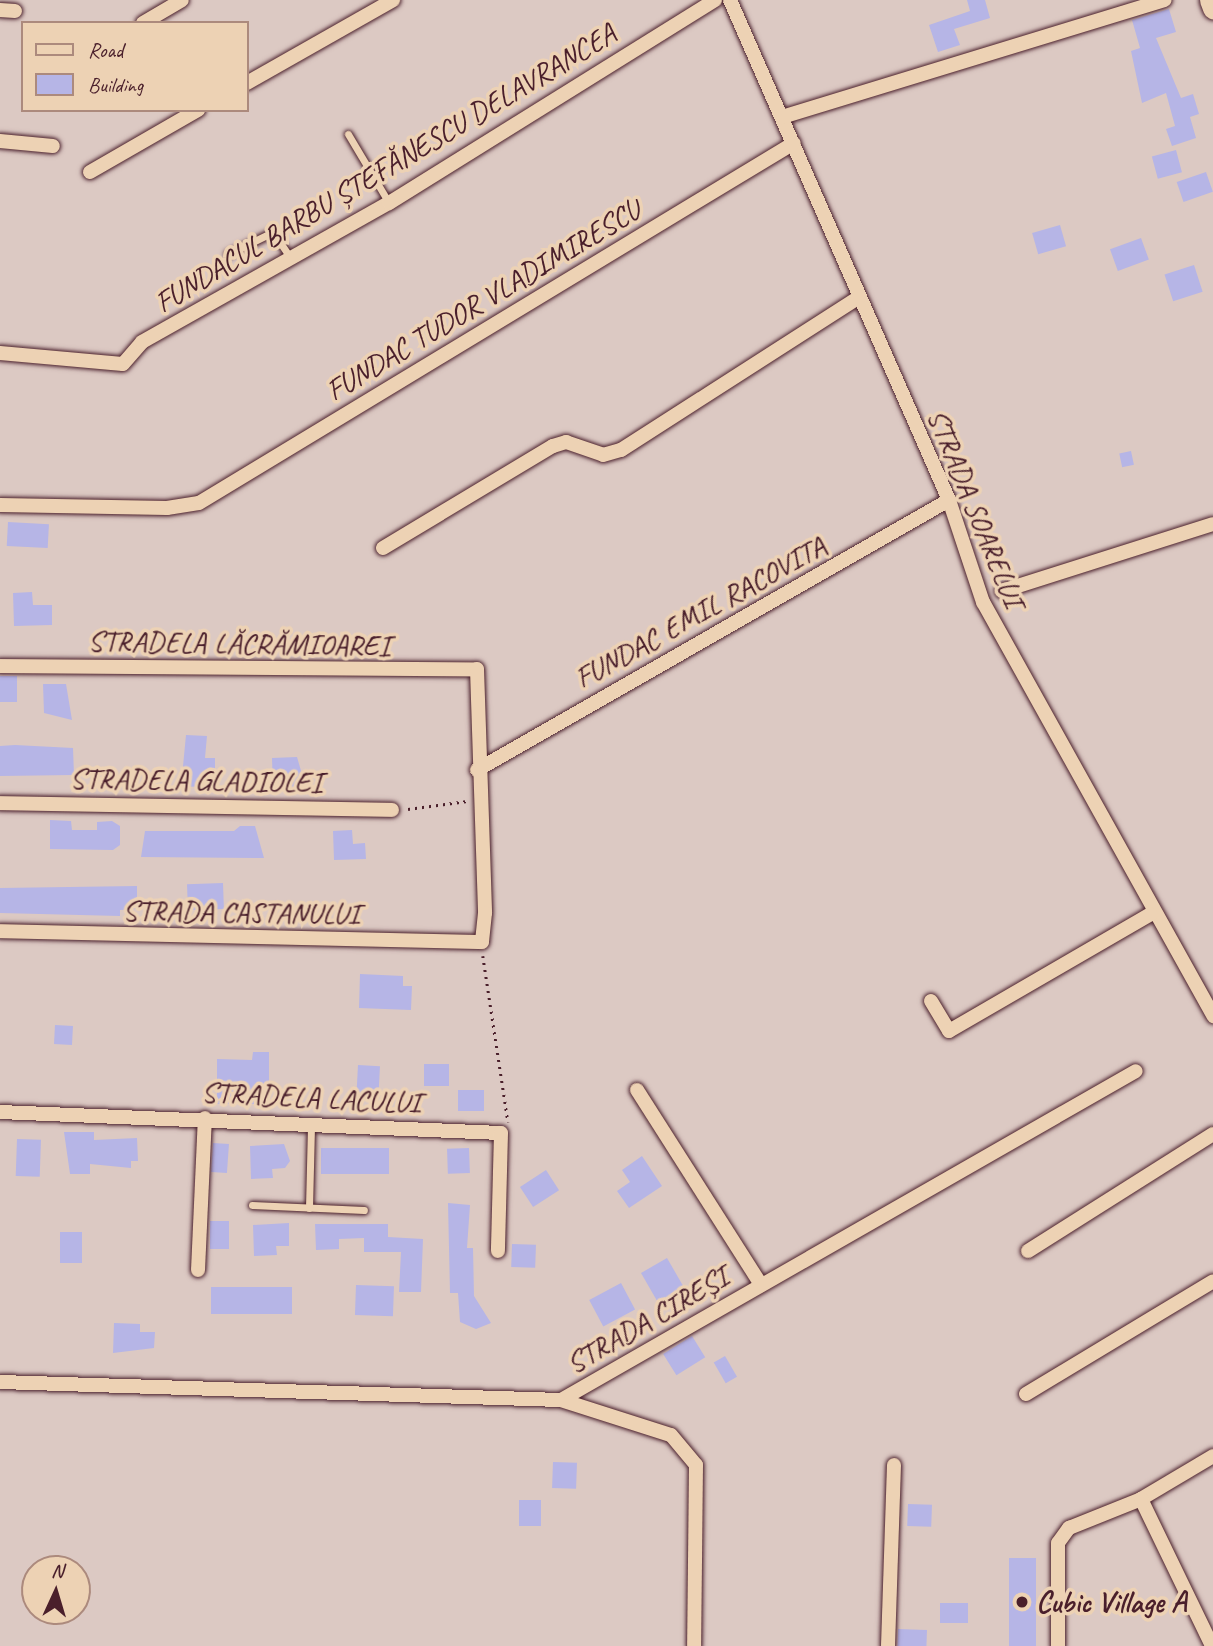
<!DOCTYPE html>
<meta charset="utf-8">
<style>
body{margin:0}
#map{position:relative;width:1213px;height:1646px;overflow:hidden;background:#dcc9c3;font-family:Caveat,sans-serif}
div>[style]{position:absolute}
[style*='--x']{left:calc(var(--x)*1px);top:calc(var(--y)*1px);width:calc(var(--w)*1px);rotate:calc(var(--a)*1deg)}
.building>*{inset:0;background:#b6b5e6;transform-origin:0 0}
.path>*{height:2.5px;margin-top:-1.25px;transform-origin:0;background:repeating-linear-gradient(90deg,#4a1f2b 0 2px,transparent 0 7px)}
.roads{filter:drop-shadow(0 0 2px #4a1f2b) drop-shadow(0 0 2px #4a1f2b)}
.lane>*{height:7px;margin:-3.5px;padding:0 3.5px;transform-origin:3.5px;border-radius:3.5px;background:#edd2b4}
.street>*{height:14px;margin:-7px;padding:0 7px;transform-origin:7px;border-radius:7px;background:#edd2b4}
.secondary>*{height:21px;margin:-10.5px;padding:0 10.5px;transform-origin:10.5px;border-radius:10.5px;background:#edd2b4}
.dots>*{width:19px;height:19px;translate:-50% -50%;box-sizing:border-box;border:4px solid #edd2b4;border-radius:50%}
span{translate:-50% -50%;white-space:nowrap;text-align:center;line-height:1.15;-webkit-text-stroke:7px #edd2b4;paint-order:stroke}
.street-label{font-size:30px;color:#4a1f2b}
.poi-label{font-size:30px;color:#4a1f2b;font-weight:700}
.left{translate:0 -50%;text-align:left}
.legend{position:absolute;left:21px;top:21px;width:228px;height:91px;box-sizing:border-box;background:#edd2b4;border:2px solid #ac8a7d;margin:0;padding:9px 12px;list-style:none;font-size:21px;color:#4a1f2b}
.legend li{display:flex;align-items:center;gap:14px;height:35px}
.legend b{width:35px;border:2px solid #ac8a7d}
.north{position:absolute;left:21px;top:1555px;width:70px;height:70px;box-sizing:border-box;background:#edd2b4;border:2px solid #ac8a7d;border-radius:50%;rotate:4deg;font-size:19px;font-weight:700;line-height:28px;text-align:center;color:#4a1f2b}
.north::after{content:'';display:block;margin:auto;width:24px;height:32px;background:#4a1f2b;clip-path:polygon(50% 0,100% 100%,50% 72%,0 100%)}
</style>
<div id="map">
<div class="building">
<div style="clip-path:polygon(967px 0,985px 0,990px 18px,954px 29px,960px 45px,938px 52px,929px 25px,970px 11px)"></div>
<div style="clip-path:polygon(1169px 9px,1176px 32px,1156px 38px,1181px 98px,1193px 94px,1199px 114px,1190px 117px,1196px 138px,1172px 146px,1166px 129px,1175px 126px,1166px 93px,1142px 103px,1131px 51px,1140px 48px,1132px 20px)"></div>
<div style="left:1176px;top:150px;width:23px;height:25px;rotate:75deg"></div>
<div style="left:1206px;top:172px;width:21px;height:31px;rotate:71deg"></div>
<div style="left:1060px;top:225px;width:22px;height:29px;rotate:74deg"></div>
<div style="left:1141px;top:238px;width:23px;height:33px;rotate:70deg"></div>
<div style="left:1194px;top:265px;width:28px;height:31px;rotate:72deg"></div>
<div style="left:1131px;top:451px;width:14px;height:12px;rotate:78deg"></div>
<div style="left:8px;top:522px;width:41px;height:24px;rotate:3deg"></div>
<div style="clip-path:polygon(32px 592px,33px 605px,52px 605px,52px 625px,14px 626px,13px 593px)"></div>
<div style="left:0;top:676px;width:17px;height:26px"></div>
<div style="clip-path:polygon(43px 684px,66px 684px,72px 720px,44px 713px)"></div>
<div style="clip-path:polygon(186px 735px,207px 736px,205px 758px,215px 758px,215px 786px,181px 787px)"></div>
<div style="clip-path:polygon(15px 745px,73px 748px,74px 775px,0 776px,0 746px)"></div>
<div style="clip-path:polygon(297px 757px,306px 788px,273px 790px,272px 758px)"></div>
<div style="clip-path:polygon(50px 820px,71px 821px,72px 830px,97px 830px,97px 822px,112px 821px,120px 826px,120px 845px,113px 850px,50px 849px)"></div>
<div style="clip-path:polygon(240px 826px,255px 826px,264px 858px,141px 857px,145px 831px,234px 831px)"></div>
<div style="clip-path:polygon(352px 830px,353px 844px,365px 843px,366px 859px,334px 860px,333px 831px)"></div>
<div style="left:223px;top:883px;width:26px;height:36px;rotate:88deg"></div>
<div style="clip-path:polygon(137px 886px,137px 909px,120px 910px,120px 916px,0 913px,0 888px)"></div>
<div style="clip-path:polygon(360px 974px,403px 976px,403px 986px,412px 986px,411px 1010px,359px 1008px)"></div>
<div style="left:55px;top:1025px;width:18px;height:19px;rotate:3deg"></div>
<div style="clip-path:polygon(253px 1052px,269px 1052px,269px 1104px,217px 1104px,217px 1059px,252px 1060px)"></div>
<div style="left:424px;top:1064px;width:25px;height:22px"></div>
<div style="left:358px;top:1065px;width:22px;height:30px;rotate:3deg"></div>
<div style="left:458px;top:1090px;width:26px;height:21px"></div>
<div style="clip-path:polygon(64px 1132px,94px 1132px,94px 1140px,137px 1138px,138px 1161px,131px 1161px,131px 1168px,90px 1164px,90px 1174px,70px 1174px)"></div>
<div style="left:17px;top:1139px;width:24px;height:37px;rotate:2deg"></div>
<div style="left:213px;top:1143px;width:16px;height:29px;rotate:4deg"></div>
<div style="clip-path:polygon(284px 1144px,290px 1161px,285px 1168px,272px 1169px,273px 1178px,251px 1179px,250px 1146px)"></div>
<div style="left:321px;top:1148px;width:68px;height:26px"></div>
<div style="left:469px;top:1148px;width:25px;height:22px;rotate:88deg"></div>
<div style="clip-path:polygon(642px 1156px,662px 1186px,629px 1208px,617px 1191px,630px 1182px,622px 1170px)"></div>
<div style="left:546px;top:1170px;width:24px;height:31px;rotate:57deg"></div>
<div style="clip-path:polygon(448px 1203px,470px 1205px,467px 1248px,473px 1248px,474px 1296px,491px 1323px,476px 1329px,460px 1322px,458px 1293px,450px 1293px)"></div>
<div style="left:210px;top:1221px;width:19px;height:28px"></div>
<div style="clip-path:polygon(289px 1223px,289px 1246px,276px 1246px,277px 1255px,254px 1256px,253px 1225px)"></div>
<div style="clip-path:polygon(315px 1224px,388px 1224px,388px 1237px,423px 1239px,421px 1292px,399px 1292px,401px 1252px,364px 1252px,364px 1238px,339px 1239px,339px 1249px,316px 1250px)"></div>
<div style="left:60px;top:1232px;width:22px;height:31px"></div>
<div style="left:512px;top:1244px;width:24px;height:23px;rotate:2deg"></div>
<div style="left:667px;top:1258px;width:38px;height:30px;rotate:60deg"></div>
<div style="left:621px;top:1283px;width:30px;height:36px;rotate:62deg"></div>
<div style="left:356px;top:1285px;width:38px;height:30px;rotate:2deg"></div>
<div style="left:211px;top:1287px;width:81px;height:27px"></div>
<div style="clip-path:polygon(114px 1323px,140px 1324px,140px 1332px,155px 1332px,154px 1348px,113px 1353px)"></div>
<div style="left:692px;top:1336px;width:25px;height:34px;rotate:58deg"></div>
<div style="left:725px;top:1356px;width:24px;height:13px;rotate:60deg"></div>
<div style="left:553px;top:1462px;width:24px;height:26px;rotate:2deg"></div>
<div style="left:519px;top:1500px;width:22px;height:26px"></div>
<div style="left:908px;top:1504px;width:24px;height:22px;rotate:2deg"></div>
<div style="left:1009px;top:1558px;width:27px;height:88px"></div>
<div style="left:940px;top:1603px;width:28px;height:20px"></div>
<div style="left:898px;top:1629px;width:29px;height:17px;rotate:2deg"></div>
</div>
<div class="path">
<div style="--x:408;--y:809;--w:60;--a:-7.7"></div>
<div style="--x:483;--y:956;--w:168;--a:81.4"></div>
</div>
<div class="roads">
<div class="lane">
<div style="--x:348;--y:134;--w:80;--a:59.3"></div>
<div style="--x:228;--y:254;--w:50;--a:-26.1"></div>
<div style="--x:273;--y:232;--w:32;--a:56"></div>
<div style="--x:252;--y:1205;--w:112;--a:2.6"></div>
<div style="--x:309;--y:1208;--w:84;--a:-88.6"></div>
</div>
<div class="street">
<div style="--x:730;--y:0;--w:546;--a:66.35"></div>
<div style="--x:949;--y:500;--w:108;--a:71.6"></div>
<div style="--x:983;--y:602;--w:474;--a:60.9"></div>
<div style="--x:0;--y:10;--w:15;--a:4"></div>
<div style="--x:143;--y:23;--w:45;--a:-30.5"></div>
<div style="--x:247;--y:83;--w:168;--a:-29.6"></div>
<div style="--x:782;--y:117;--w:400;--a:-17"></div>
<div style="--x:0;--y:141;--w:53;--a:5.4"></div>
<div style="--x:90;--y:172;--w:125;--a:-29.9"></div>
<div style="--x:0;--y:353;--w:123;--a:5.1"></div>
<div style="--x:123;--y:364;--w:29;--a:-49"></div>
<div style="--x:142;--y:342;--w:283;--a:-29.4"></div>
<div style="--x:389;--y:203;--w:384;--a:-31.9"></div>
<div style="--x:0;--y:505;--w:167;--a:1"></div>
<div style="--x:167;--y:508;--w:32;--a:-9"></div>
<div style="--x:199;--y:503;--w:695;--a:-31.18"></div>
<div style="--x:383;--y:548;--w:198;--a:-31"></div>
<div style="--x:553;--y:446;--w:14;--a:-17"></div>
<div style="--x:566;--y:442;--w:39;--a:19"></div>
<div style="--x:603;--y:455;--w:19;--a:-16"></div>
<div style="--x:621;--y:450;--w:283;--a:-32.7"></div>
<div style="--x:1002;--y:591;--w:221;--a:-17.6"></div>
<div style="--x:0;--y:666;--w:477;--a:0.4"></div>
<div style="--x:477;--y:669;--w:244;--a:88.1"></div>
<div style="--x:485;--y:913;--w:29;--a:96"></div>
<div style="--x:482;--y:942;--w:482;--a:-178.7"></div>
<div style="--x:477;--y:770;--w:544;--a:-29.77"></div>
<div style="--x:0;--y:803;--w:392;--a:1"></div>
<div style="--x:931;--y:1001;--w:35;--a:59"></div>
<div style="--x:949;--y:1031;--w:233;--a:-30.1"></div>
<div style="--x:637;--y:1090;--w:231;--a:57.5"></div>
<div style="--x:0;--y:1112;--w:501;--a:2.4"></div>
<div style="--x:501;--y:1133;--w:118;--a:91.5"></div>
<div style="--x:1028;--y:1251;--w:219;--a:-32.3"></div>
<div style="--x:198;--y:1270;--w:152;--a:-87.4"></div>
<div style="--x:0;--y:1382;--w:561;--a:1.84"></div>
<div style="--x:561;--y:1400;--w:662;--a:-29.78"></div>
<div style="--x:1026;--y:1394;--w:218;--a:-31.1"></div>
<div style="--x:561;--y:1400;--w:115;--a:17.7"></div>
<div style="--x:671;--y:1435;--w:39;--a:50"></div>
<div style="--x:696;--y:1465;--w:181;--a:90.6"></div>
<div style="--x:1141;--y:1499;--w:84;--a:-30.8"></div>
<div style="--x:888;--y:1646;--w:181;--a:-88.1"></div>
<div style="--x:1058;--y:1646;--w:103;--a:-90"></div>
<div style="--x:1058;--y:1543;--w:19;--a:-54"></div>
<div style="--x:1069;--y:1528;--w:78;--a:-21.9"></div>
<div style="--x:1141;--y:1499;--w:163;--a:64.2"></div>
</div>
<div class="secondary">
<div style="--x:1210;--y:0;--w:9;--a:69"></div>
</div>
</div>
<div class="dots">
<div style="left:1022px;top:1602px;background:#4a1f2b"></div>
</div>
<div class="street-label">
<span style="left:385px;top:168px;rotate:-31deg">FUNDACUL BARBU ȘTEFĂNESCU DELAVRANCEA</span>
<span style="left:483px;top:300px;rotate:-31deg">FUNDAC TUDOR VLADIMIRESCU</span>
<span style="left:976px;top:508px;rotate:68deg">STRADA SOARELUI</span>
<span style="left:700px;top:612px;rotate:-29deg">FUNDAC EMIL RACOVITA</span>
<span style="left:239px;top:643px;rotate:1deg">STRADELA LĂCRĂMIOAREI</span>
<span style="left:196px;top:780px;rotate:1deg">STRADELA GLADIOLEI</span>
<span style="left:241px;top:912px;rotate:1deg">STRADA CASTANULUI</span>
<span style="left:311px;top:1097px;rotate:3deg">STRADELA LACULUI</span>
<span style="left:647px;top:1320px;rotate:-30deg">STRADA CIREȘI</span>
</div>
<div class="poi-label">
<span class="left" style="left:1036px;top:1602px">Cubic Village A</span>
</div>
<ul class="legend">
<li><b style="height:9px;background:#edd2b4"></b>Road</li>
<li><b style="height:19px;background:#b6b5e6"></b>Building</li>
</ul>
<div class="north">N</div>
</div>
